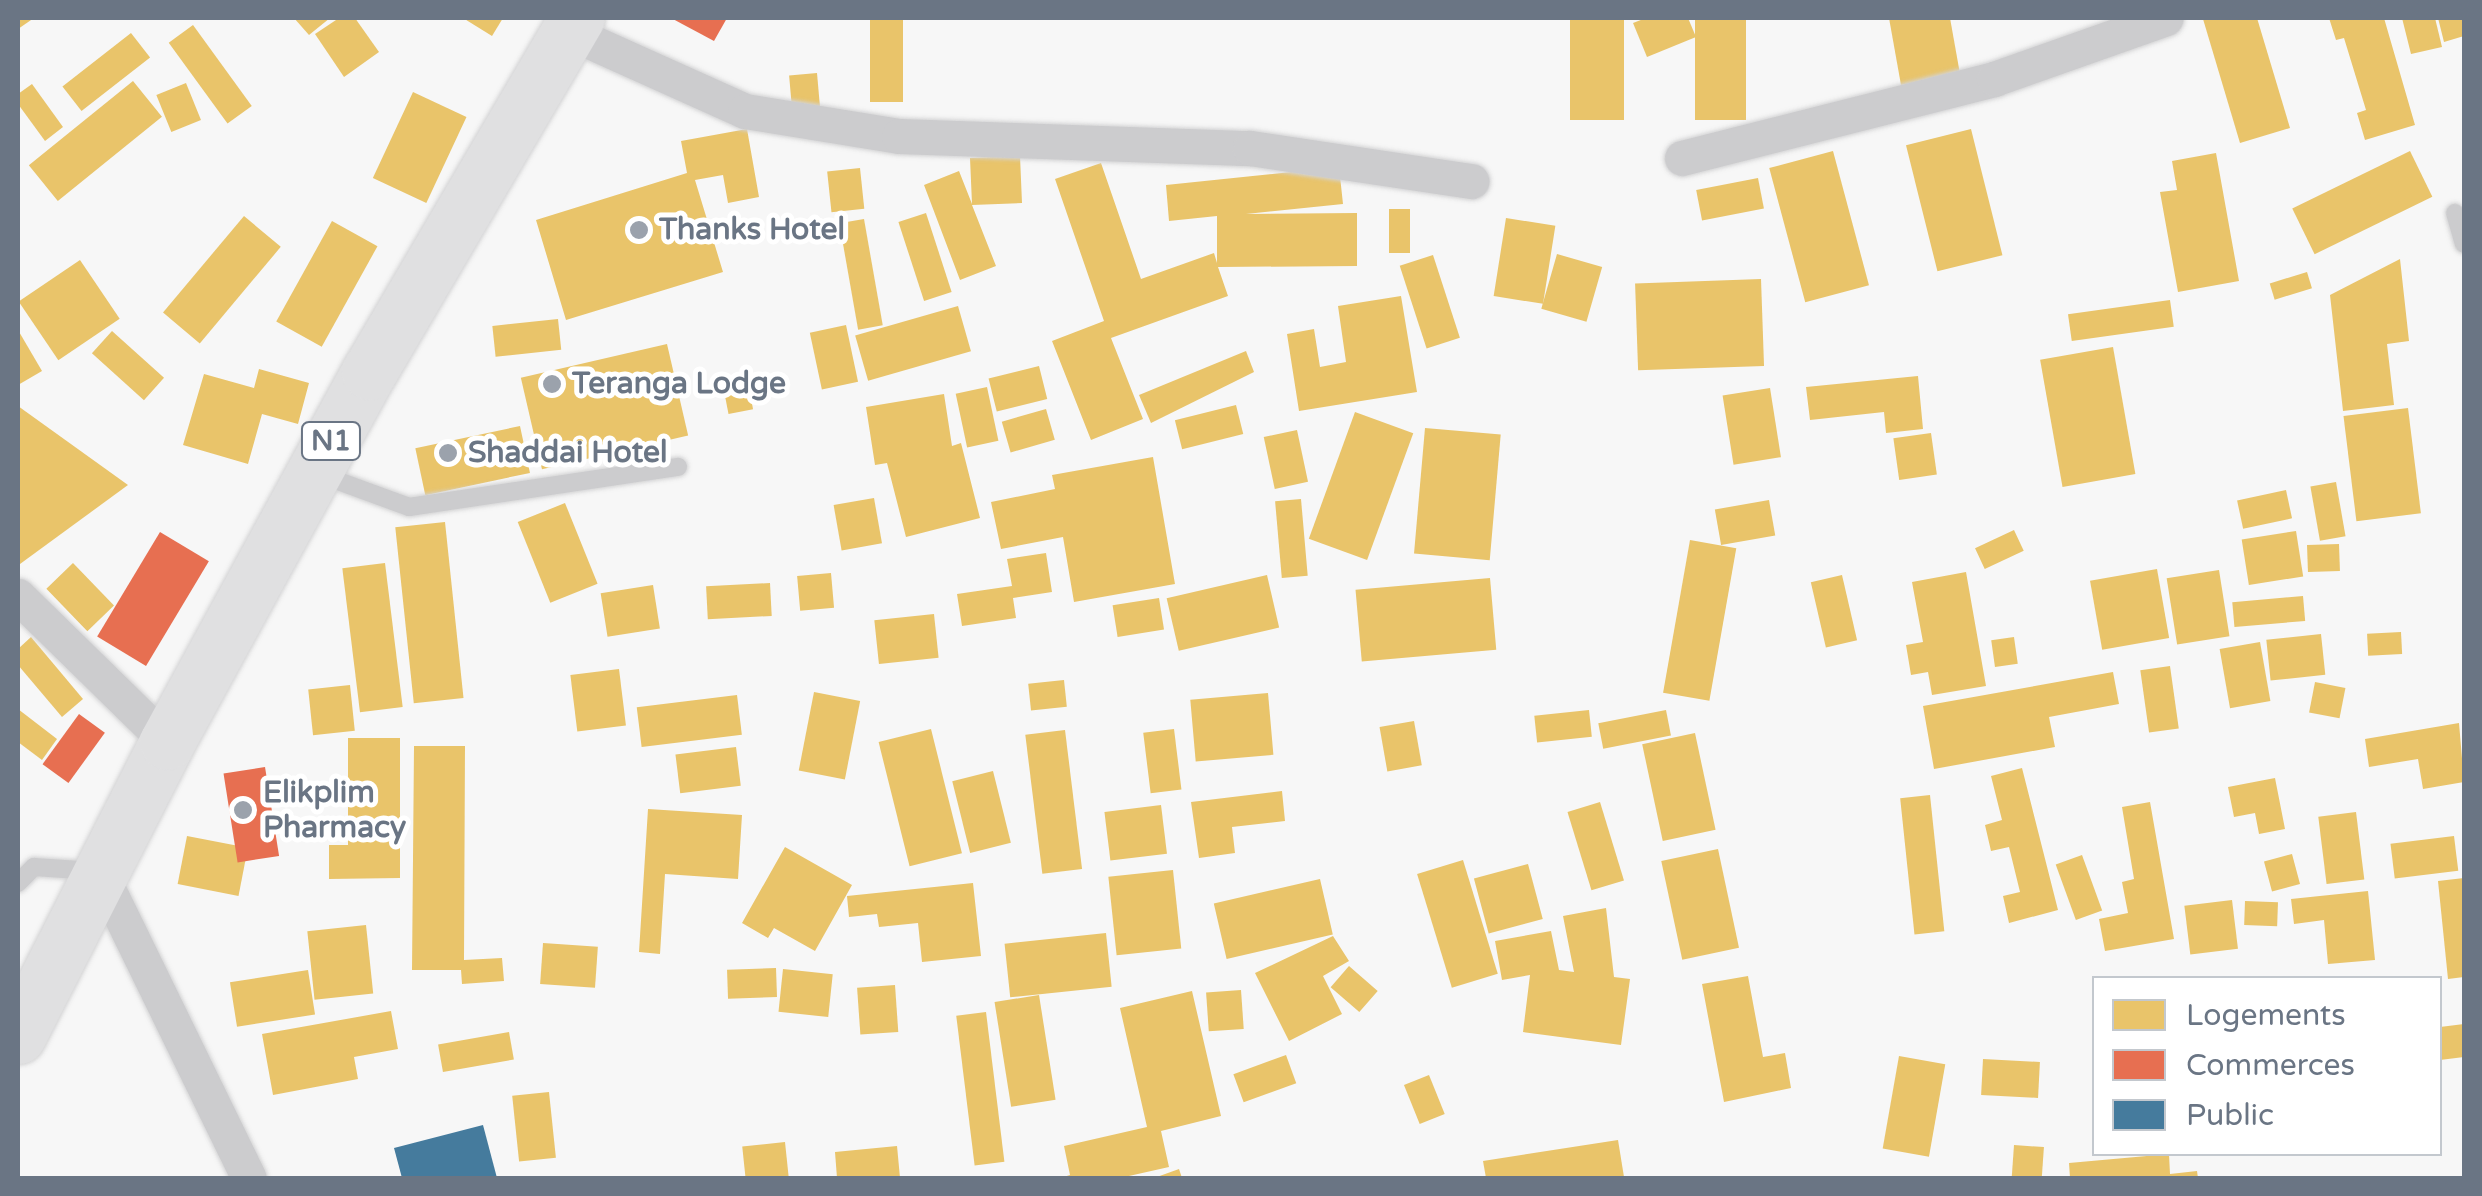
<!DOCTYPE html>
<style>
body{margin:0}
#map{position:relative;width:2482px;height:1196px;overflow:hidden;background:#f7f7f7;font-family:"Varela Round",sans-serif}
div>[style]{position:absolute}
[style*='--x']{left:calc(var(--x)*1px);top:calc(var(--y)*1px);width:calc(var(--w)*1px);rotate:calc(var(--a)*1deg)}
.homes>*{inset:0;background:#e9c46a;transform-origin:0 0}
.shops>*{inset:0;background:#e76f51;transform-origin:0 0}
.public>*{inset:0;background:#457b9d}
.roads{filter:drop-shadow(0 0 2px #d3d3d4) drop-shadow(0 0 2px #d3d3d4)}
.lane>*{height:18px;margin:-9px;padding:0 9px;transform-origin:9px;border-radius:9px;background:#ccccce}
.street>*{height:35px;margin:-17.5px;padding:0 17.5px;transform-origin:17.5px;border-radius:17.5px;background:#ccccce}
.highway>*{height:55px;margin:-27.5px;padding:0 27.5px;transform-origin:27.5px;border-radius:27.5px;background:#e0e0e1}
.dots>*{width:28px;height:28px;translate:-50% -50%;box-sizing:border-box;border:5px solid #fff;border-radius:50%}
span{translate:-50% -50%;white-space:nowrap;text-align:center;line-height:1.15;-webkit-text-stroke:10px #fff;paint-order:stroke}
.shield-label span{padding:2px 8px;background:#fff;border:2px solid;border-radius:8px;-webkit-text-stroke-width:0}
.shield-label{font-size:28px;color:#6a7584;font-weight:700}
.poi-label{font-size:30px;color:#6a7584;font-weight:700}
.left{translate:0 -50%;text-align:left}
.frame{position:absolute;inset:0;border:20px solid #6a7584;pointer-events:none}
.legend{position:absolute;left:2092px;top:976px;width:350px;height:180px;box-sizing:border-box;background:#fff;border:2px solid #c3c8ce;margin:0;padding:12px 18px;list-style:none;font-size:30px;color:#6a7584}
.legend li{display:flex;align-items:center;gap:20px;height:50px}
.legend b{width:50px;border:2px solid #c3c8ce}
</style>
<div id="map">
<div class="homes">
<div style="clip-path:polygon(18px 18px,34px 18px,18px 29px)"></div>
<div style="clip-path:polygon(294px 18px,330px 18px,309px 35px)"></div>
<div style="clip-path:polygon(339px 18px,355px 18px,379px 52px,344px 77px,315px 34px)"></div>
<div style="clip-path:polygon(463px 18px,503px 18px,492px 36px)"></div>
<div style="left:870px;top:18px;width:33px;height:84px"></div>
<div style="left:1570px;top:18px;width:54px;height:102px"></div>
<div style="clip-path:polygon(1646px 18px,1688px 18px,1696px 37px,1647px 57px,1633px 23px)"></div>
<div style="left:1695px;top:18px;width:51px;height:102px"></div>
<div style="clip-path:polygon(1889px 18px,1950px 18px,1960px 74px,1901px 85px)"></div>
<div style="clip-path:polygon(2209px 18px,2257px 18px,2290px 128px,2240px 143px,2203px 19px)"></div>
<div style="clip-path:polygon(2329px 18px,2384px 18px,2415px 125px,2365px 140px,2357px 113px,2366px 110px,2344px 38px,2336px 40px)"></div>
<div style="clip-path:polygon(2402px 18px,2435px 18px,2442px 47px,2411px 54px)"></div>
<div style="clip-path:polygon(2438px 18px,2464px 18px,2464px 36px,2444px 42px)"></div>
<div style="left:193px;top:25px;width:100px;height:30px;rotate:54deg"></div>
<div style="left:131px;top:33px;width:31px;height:87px;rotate:52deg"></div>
<div style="left:817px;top:73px;width:52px;height:28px;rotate:85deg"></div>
<div style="left:133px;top:81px;width:46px;height:134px;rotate:51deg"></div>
<div style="left:186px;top:83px;width:40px;height:32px;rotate:68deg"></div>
<div style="clip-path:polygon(32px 84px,63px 127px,45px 141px,18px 104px,18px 94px)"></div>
<div style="left:413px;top:92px;width:59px;height:95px;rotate:25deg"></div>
<div style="clip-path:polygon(747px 129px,759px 197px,728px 203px,723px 175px,695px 180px,723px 272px,566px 320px,536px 220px,687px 173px,681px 141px)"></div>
<div style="left:1971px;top:129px;width:130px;height:67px;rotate:76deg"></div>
<div style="left:1833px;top:151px;width:139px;height:66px;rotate:75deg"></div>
<div style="left:2410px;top:151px;width:51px;height:131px;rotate:64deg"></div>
<div style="clip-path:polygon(2216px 153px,2239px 281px,2178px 292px,2160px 192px,2177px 190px,2172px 161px)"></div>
<div style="clip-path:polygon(1020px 156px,1022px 203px,972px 205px,996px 266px,960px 280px,924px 185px,959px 171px,972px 204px,970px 158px)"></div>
<div style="clip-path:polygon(1101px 163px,1141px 279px,1214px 253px,1217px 263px,1217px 216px,1169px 221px,1166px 185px,1339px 167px,1343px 204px,1246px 214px,1357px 213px,1357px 266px,1218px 267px,1228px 296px,1111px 338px,1143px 419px,1091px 440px,1052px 341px,1104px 321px,1055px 179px)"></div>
<div style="left:860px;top:168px;width:41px;height:33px;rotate:84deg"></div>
<div style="left:1758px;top:178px;width:31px;height:63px;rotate:79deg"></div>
<div style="left:1389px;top:209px;width:21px;height:44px"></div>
<div style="left:926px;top:213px;width:83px;height:29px;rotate:72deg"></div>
<div style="left:244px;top:216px;width:48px;height:126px;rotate:40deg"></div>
<div style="left:1506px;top:218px;width:50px;height:79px;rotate:9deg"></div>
<div style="left:864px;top:219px;width:108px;height:25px;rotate:80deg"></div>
<div style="left:332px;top:221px;width:52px;height:115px;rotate:29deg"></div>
<div style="left:1557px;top:254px;width:47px;height:57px;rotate:16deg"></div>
<div style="left:1433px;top:255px;width:87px;height:35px;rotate:72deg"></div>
<div style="clip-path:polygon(2400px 259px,2409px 341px,2387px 344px,2394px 405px,2343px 411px,2330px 295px)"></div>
<div style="left:80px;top:260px;width:71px;height:74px;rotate:56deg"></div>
<div style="left:2307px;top:272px;width:17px;height:39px;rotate:73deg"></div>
<div style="left:1761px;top:279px;width:87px;height:126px;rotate:88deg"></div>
<div style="clip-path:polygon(1401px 296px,1417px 392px,1299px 411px,1287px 334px,1314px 329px,1320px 367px,1346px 362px,1338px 306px)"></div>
<div style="left:2170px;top:300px;width:27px;height:103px;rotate:82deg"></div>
<div style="left:958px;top:306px;width:47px;height:107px;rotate:74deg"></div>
<div style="left:558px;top:319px;width:31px;height:66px;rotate:84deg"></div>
<div style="left:846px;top:325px;width:58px;height:37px;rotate:78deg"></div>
<div style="clip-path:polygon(18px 330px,42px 371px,18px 385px)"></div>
<div style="left:112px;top:331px;width:70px;height:30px;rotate:42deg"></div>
<div style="left:667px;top:344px;width:94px;height:150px;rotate:77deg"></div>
<div style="left:2113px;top:347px;width:129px;height:74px;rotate:80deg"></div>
<div style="clip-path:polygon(1246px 351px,1254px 372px,1151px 423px,1139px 395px)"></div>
<div style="left:1039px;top:366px;width:34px;height:52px;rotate:76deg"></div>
<div style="clip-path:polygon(259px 369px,309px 383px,298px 424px,262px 414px,248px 464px,183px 445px,204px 374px,254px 388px)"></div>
<div style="left:746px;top:373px;width:37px;height:25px;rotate:79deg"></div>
<div style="clip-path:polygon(1918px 376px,1923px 429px,1886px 433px,1884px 412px,1810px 420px,1806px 387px)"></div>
<div style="left:987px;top:387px;width:55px;height:32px;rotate:78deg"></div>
<div style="left:1770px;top:388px;width:70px;height:48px;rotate:81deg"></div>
<div style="clip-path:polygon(944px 394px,952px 446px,961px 443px,980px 518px,906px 537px,887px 463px,875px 465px,866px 407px)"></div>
<div style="left:1236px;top:405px;width:30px;height:63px;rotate:76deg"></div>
<div style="clip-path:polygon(18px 406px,128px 485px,20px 564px,18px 561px)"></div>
<div style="left:2408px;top:408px;width:106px;height:65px;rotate:83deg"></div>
<div style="left:1046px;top:409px;width:32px;height:46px;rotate:74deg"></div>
<div style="left:1355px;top:412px;width:62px;height:135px;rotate:20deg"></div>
<div style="left:520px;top:426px;width:48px;height:107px;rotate:78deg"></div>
<div style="left:1425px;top:428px;width:76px;height:126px;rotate:5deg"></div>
<div style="left:1297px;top:430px;width:53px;height:34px;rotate:78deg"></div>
<div style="left:1931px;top:433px;width:42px;height:38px;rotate:82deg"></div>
<div style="clip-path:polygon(1153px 457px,1175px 584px,1074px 602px,1063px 537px,1001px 549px,991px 502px,1055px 489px,1052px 475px)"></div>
<div style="left:2336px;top:482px;width:55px;height:26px;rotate:80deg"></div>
<div style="left:2286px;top:490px;width:29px;height:50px;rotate:78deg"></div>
<div style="left:874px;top:498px;width:46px;height:41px;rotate:80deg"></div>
<div style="left:1301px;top:499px;width:77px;height:26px;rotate:85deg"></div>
<div style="left:1769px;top:500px;width:36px;height:55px;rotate:80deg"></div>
<div style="left:565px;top:503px;width:87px;height:51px;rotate:68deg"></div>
<div style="left:445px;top:522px;width:177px;height:50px;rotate:84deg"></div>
<div style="left:2014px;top:530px;width:23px;height:43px;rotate:65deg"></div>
<div style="left:2296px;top:531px;width:46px;height:55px;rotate:81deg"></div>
<div style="left:1690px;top:540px;width:47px;height:155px;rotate:10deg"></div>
<div style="left:2339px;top:544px;width:27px;height:32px;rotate:88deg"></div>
<div style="clip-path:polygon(1046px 553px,1052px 592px,1013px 598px,1016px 618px,962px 626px,957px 594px,1012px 586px,1007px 559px)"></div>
<div style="left:73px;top:563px;width:59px;height:37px;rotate:46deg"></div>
<div style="left:385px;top:563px;width:145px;height:43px;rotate:83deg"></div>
<div style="left:2157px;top:569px;width:70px;height:68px;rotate:80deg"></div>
<div style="left:2219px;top:570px;width:67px;height:53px;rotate:81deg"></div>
<div style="clip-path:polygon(1966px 572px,1986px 686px,1932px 695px,1928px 672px,1911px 675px,1906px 645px,1923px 642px,1912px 582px)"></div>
<div style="left:831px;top:573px;width:35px;height:34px;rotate:85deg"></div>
<div style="left:1267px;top:575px;width:54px;height:103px;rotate:77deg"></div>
<div style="left:1842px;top:575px;width:67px;height:32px;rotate:77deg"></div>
<div style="left:1490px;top:578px;width:72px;height:135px;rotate:85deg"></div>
<div style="left:770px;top:583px;width:33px;height:64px;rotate:87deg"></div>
<div style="left:653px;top:585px;width:44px;height:53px;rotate:81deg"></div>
<div style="left:2303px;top:596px;width:25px;height:71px;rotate:85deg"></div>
<div style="left:1159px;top:598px;width:32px;height:47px;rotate:81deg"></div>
<div style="left:934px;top:614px;width:44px;height:60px;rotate:84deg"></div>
<div style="left:2401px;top:632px;width:22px;height:34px;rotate:87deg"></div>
<div style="left:2321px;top:634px;width:41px;height:55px;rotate:84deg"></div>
<div style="clip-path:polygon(31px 637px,83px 699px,62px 717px,18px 665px,18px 649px)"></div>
<div style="left:2014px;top:637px;width:27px;height:23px;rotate:82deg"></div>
<div style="left:2260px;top:642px;width:60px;height:41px;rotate:80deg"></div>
<div style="left:2170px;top:666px;width:63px;height:30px;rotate:82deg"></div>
<div style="left:619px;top:669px;width:57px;height:49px;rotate:83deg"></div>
<div style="clip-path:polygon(2113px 672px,2119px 704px,2049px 717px,2055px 747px,1934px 769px,1923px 706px)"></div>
<div style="left:1064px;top:680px;width:27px;height:36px;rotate:84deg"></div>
<div style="left:2315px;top:682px;width:31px;height:31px;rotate:11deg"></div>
<div style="left:350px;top:685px;width:46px;height:42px;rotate:84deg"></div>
<div style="left:814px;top:692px;width:47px;height:80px;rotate:11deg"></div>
<div style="left:1268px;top:693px;width:62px;height:78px;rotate:85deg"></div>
<div style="left:737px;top:695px;width:40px;height:101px;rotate:83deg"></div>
<div style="clip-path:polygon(18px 709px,57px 739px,42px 760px,18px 742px)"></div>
<div style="left:1589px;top:710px;width:27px;height:55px;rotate:84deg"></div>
<div style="left:1666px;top:710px;width:26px;height:69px;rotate:79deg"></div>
<div style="left:1414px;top:721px;width:45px;height:35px;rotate:80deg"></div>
<div style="clip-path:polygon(2459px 723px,2464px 782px,2423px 789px,2418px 759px,2369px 767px,2365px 739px)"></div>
<div style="left:931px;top:729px;width:128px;height:54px;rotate:76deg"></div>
<div style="left:1174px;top:729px;width:61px;height:31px;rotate:83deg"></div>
<div style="left:1065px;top:730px;width:140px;height:40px;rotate:83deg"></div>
<div style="left:1695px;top:733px;width:99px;height:54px;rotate:78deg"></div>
<div style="clip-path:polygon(348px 738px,400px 738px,400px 878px,329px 879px,329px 845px,348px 845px)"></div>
<div style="clip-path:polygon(414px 746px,465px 746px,464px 960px,502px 958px,504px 981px,462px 984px,461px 970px,412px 970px)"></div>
<div style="left:736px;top:747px;width:39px;height:61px;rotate:83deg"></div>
<div style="clip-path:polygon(2022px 768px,2058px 910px,2009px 923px,2003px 896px,2020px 892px,2009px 847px,1991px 851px,1985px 825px,2002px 820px,1991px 776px)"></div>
<div style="left:993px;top:771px;width:74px;height:42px;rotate:76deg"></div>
<div style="clip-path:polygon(2275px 778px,2285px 829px,2259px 834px,2255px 813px,2234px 817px,2228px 787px)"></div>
<div style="clip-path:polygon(1282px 791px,1285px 821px,1232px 827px,1235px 853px,1199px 858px,1191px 802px)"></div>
<div style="left:1930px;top:795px;width:137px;height:30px;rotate:84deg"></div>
<div style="left:1600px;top:802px;width:82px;height:34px;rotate:73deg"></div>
<div style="clip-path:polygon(2150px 802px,2174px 939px,2105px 951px,2099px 919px,2128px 913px,2122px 882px,2134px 879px,2122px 807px)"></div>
<div style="left:1161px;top:805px;width:49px;height:57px;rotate:83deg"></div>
<div style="clip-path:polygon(648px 809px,742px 815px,738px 879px,665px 874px,660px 954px,639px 952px)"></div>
<div style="left:2356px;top:812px;width:68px;height:38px;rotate:83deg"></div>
<div style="left:187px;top:836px;width:62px;height:49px;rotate:11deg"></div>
<div style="left:2454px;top:836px;width:35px;height:64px;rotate:83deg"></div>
<div style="clip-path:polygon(785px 847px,852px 885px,815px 951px,774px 928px,768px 938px,742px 923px)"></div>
<div style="left:1718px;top:849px;width:101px;height:58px;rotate:78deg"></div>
<div style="left:2292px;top:854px;width:31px;height:29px;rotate:75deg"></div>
<div style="left:2082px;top:855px;width:59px;height:28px;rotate:70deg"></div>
<div style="left:1463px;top:860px;width:119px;height:48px;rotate:73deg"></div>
<div style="left:1528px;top:864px;width:57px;height:56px;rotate:75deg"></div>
<div style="left:1173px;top:870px;width:79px;height:65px;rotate:84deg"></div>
<div style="clip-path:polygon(2464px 878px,2464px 977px,2448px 979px,2438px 881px)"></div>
<div style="left:1320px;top:879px;width:57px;height:109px;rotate:77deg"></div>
<div style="clip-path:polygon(973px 883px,981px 956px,922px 962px,918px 923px,879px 927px,877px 914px,849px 917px,847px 896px)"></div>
<div style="clip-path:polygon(2368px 891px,2375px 960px,2328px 964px,2324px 920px,2294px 924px,2291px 899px)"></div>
<div style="left:2232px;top:900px;width:49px;height:48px;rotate:83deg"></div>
<div style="left:2245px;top:901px;width:33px;height:24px;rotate:2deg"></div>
<div style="clip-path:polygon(1606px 908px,1614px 977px,1630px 979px,1621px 1045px,1523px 1032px,1530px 975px,1502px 980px,1495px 941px,1551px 931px,1559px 970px,1574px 972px,1563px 916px)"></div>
<div style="left:366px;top:925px;width:69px;height:59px;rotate:84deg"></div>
<div style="left:1106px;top:933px;width:54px;height:102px;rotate:84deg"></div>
<div style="clip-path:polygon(1333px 936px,1349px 961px,1323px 976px,1342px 1014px,1289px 1041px,1255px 973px)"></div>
<div style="left:543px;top:943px;width:55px;height:41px;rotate:4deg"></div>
<div style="left:1349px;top:966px;width:38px;height:28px;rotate:41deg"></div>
<div style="left:776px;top:968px;width:29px;height:49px;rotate:88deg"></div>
<div style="left:783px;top:969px;width:50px;height:43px;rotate:6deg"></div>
<div style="left:308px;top:970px;width:45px;height:79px;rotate:81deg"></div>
<div style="clip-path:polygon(1748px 976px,1763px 1057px,1785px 1053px,1791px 1088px,1724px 1102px,1702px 984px)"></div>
<div style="left:895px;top:985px;width:47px;height:38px;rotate:86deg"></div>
<div style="left:1241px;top:990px;width:39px;height:35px;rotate:86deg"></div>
<div style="clip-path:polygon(1192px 991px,1221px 1116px,1161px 1131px,1169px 1167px,1120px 1178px,1060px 1178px,1070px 1175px,1064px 1146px,1147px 1127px,1120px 1008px)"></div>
<div style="left:1039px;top:995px;width:106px;height:45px;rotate:81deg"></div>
<div style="clip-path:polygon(391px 1011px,398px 1049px,354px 1057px,358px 1079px,273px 1095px,262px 1034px)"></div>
<div style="left:986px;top:1012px;width:151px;height:30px;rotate:83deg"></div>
<div style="clip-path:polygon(2464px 1024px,2464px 1057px,2440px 1060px,2440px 1027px)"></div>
<div style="left:509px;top:1032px;width:28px;height:72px;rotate:80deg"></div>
<div style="left:1286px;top:1055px;width:30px;height:56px;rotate:70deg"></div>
<div style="left:1899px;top:1056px;width:47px;height:94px;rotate:10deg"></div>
<div style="left:1983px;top:1059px;width:57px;height:36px;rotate:3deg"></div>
<div style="left:1429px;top:1075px;width:42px;height:27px;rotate:68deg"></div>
<div style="left:549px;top:1092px;width:66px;height:37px;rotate:84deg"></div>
<div style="clip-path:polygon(1618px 1140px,1624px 1177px,1486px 1178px,1483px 1161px)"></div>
<div style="left:785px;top:1142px;width:36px;height:43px;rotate:84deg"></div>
<div style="left:2014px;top:1145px;width:30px;height:33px;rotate:4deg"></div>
<div style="clip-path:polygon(897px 1146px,900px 1178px,837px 1178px,835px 1152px)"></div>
<div style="clip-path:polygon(2169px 1154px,2170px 1174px,2197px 1171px,2198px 1178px,2070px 1178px,2069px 1163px)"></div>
<div style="clip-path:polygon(1179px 1169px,1182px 1178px,1154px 1178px)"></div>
</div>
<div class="shops">
<div style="clip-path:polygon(671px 18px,727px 18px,714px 41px)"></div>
<div style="left:160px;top:532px;width:57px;height:122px;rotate:31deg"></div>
<div style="left:79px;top:714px;width:32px;height:62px;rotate:36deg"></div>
<div style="left:265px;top:767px;width:90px;height:42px;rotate:81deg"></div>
</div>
<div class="public">
<div style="clip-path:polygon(483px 1125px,497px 1178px,402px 1178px,394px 1148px)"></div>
</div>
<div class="roads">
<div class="lane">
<div style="--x:2455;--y:213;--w:32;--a:74"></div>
<div style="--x:319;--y:474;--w:96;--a:20.1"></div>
<div style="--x:409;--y:507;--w:272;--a:-8.5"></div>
<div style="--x:18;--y:883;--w:23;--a:-45"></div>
<div style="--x:34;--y:867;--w:61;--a:3.8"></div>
</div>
<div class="street">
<div style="--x:569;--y:32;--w:193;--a:24.2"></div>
<div style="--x:745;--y:111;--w:156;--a:9.2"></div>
<div style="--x:899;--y:136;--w:351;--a:2"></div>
<div style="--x:1250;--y:148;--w:224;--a:8.5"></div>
<div style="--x:1682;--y:158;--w:322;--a:-14.2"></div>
<div style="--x:1994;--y:79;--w:182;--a:-19.5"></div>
<div style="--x:18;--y:596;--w:209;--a:44.4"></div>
<div style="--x:100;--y:873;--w:339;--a:64"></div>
</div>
<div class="highway">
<div style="--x:18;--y:1036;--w:330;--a:-63.1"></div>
<div style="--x:167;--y:742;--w:422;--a:-61.4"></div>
<div style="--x:369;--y:372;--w:411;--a:-59.6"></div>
</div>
</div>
<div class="dots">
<div style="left:639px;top:230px;background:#9ba2ac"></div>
<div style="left:552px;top:384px;background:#9ba2ac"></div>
<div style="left:448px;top:453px;background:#9ba2ac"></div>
<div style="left:243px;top:810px;background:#9ba2ac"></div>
</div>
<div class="shield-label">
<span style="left:331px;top:441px">N1</span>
</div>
<div class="poi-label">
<span class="left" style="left:659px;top:230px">Thanks Hotel</span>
<span class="left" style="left:572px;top:384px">Teranga Lodge</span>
<span class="left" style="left:468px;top:453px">Shaddai Hotel</span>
<span class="left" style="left:263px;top:810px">Elikplim<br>Pharmacy</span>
</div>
<div class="frame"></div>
<ul class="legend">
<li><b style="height:28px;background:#e9c46a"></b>Logements</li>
<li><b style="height:28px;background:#e76f51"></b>Commerces</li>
<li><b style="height:28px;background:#457b9d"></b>Public</li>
</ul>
</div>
